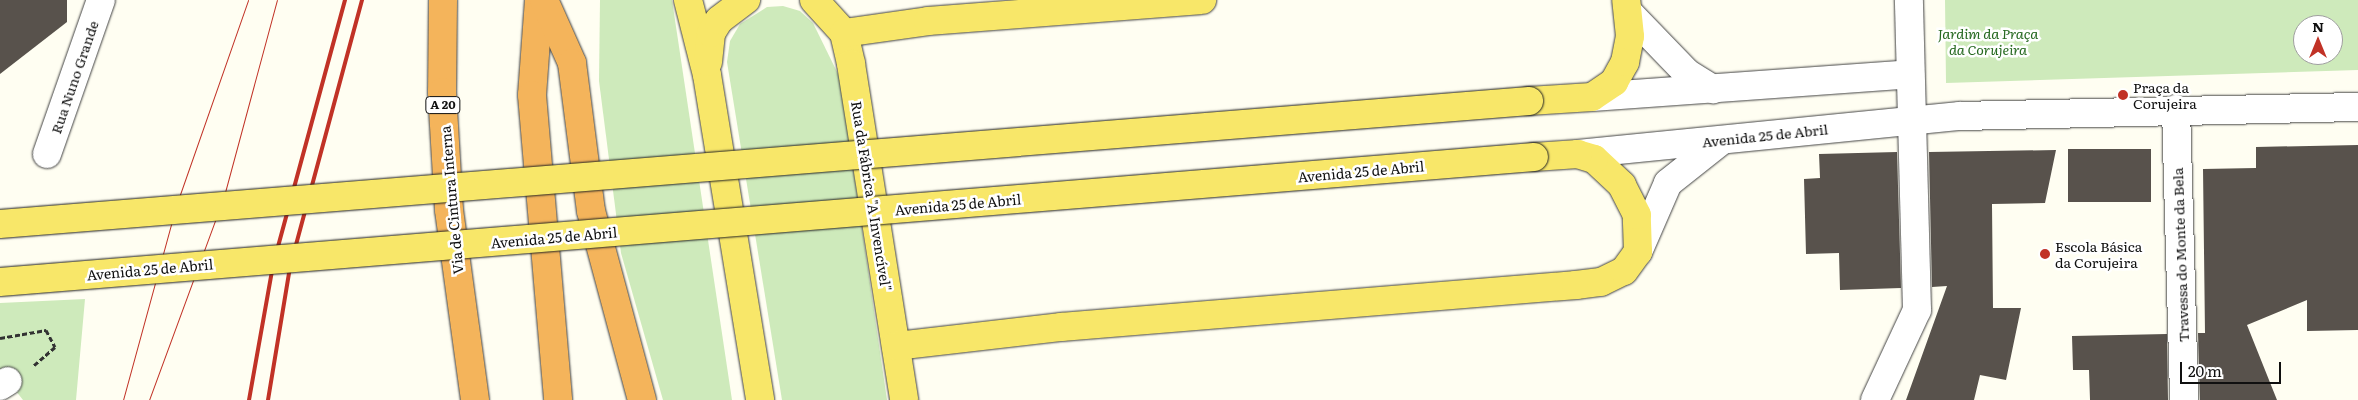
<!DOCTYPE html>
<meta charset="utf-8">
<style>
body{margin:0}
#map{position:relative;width:2358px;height:400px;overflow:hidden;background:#fffef2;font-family:Literata,serif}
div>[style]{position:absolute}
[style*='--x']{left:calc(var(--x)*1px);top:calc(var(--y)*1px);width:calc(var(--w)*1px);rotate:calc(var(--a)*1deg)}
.green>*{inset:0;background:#ceeabb}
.building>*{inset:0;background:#58524c;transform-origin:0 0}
.path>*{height:3px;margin-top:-1.5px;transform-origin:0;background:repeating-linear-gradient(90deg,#323232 0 5px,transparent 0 7.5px)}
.roads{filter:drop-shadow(0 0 1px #434343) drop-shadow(0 0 1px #434343)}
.minor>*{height:28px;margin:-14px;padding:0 14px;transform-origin:14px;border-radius:14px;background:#fff}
.major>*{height:28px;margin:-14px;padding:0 14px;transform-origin:14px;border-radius:14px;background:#f8e769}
.highway>*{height:28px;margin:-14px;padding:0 14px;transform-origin:14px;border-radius:14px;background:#f4b45b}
.tram>*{height:1px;margin:-0.5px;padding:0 0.5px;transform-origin:0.5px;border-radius:0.5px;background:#c13226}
.rail>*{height:4px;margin:-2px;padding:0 2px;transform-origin:2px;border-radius:2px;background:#c13226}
.bridges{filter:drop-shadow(0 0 1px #212121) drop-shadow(0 0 1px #212121)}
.major-bridge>*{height:28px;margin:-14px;padding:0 14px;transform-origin:14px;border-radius:14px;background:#f8e769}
.dots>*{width:14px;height:14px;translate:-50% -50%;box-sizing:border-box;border:2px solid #fff;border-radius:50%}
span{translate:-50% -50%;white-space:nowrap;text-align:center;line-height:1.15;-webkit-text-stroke:5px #fff;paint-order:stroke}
.shield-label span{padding:1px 4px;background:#fff;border:1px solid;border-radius:4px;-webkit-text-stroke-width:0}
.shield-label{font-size:12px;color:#101010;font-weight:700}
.park-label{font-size:14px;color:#25681f;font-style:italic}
.street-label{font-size:14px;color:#101010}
.poi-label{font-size:14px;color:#101010}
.left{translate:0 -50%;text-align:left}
.north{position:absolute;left:2293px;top:15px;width:50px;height:50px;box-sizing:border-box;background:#fff;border:1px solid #9f9f9f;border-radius:50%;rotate:0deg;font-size:14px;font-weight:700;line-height:20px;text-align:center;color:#101010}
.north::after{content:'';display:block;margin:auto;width:18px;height:22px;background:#c13226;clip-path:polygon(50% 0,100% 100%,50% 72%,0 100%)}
.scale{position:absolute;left:2180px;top:362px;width:101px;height:22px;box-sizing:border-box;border:2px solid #101010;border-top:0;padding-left:6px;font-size:15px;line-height:18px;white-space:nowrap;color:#101010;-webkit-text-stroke:4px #fff;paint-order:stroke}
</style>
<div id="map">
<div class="green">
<div style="clip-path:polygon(600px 0,672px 0,732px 400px,663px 400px,621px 253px,599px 81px)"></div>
<div style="clip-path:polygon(evenodd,1945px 0,2358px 0,2358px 70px,1946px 83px,1945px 0,2303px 25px,2333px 25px,2333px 55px,2303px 55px,2303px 25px)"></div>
<div style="clip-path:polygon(783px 6px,800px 11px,813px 23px,840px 78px,887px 400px,782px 400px,727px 62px,730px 41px,740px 24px,767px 7px)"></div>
<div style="clip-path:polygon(85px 299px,76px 400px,23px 400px,8px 381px,0 384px,0 303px)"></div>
</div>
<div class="building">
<div style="clip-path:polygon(0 0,67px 0,67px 22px,0 74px)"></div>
<div style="clip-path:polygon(2358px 145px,2358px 330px,2307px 331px,2307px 300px,2247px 325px,2277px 400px,2200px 400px,2198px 333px,2205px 333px,2203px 169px,2256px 168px,2256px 147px)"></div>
<div style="left:2151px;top:149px;width:53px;height:83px;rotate:90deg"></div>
<div style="clip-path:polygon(2056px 150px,2045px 203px,1992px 204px,1993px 308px,2021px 308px,2006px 380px,1980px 375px,1974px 400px,1906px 400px,1947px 286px,1932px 287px,1929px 152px)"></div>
<div style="clip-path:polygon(1897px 152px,1901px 288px,1840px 290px,1839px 253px,1806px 254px,1804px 179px,1820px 178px,1819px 154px)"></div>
<div style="clip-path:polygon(2167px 334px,2168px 400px,2090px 400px,2089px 370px,2073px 370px,2072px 336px)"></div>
</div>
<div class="path">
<div style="--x:0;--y:338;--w:47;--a:-9.9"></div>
<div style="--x:46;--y:330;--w:19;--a:62"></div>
<div style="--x:55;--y:347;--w:28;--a:139"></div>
</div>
<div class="roads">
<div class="minor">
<div style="--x:1630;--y:14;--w:82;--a:46"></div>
<div style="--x:1687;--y:73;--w:31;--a:32"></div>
<div style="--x:1592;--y:97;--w:319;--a:-4.1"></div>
<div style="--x:2176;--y:109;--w:291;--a:88.4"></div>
<div style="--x:47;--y:154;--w:163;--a:-70.7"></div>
<div style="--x:1578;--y:154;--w:384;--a:-5.7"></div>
<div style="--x:1960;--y:116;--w:398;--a:-1.3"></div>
<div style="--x:1638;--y:252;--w:75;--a:-66.5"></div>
<div style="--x:1668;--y:183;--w:68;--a:-38.4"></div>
<div style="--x:0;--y:386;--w:9;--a:-32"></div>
<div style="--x:1875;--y:400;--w:99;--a:-65"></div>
<div style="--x:1917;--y:310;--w:310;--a:-91.5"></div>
</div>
<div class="major">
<div style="--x:688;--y:0;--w:77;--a:75.8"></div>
<div style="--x:707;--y:75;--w:329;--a:80.7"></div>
<div style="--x:814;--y:0;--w:45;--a:47.7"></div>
<div style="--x:844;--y:33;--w:32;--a:77"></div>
<div style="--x:851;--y:64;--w:340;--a:81"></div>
<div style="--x:844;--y:33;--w:85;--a:-8.1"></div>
<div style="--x:928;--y:21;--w:275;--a:-4.4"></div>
<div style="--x:708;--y:62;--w:29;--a:-84"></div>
<div style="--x:711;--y:33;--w:15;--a:-58"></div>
<div style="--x:719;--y:20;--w:34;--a:-37"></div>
<div style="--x:1529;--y:101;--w:63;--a:-3.6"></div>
<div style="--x:1592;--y:97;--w:27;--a:-34"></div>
<div style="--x:1614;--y:82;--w:23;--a:-61"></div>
<div style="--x:1625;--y:62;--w:26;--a:-79"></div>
<div style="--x:1630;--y:36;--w:36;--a:-96"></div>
<div style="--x:896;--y:346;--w:166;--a:-6.6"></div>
<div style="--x:1061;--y:327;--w:517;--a:-4.66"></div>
<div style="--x:1576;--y:285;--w:25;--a:-7"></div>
<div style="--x:1601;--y:282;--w:25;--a:-26"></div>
<div style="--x:1624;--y:271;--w:24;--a:-54"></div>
<div style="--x:1638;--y:252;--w:37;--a:-92"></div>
<div style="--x:1637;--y:215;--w:34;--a:-117"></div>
<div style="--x:1622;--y:185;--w:38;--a:-137"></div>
<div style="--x:1594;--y:159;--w:17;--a:-163"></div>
<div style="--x:1578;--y:154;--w:44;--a:176.1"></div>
</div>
<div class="highway">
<div style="--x:443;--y:0;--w:92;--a:90.6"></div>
<div style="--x:442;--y:92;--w:118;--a:86.6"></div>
<div style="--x:449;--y:210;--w:192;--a:82.2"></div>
<div style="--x:539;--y:0;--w:95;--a:94.2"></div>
<div style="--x:532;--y:95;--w:306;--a:85.1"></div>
<div style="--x:544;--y:0;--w:69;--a:66"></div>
<div style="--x:572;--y:63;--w:149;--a:82.7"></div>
<div style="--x:591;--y:211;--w:196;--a:74.9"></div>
</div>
</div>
<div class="tram">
<div style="--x:123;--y:400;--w:204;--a:-74.7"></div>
<div style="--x:177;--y:203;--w:215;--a:-70.7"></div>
<div style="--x:149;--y:400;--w:217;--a:-69.8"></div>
<div style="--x:224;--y:196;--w:203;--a:-74.9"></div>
</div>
<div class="rail">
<div style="--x:249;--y:400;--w:137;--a:-79.9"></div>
<div style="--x:273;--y:265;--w:275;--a:-74.8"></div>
<div style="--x:268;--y:400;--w:135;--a:-80.6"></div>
<div style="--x:290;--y:267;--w:277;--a:-74.9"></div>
</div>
<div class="bridges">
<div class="major-bridge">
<div style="--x:0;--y:224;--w:1534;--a:-4.6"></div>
<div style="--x:0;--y:282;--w:1539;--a:-4.66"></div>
</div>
</div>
<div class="dots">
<div style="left:2123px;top:95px;background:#c13226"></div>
<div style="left:2045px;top:254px;background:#c13226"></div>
</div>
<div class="shield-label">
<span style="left:443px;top:105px">A 20</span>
</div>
<div class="park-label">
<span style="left:1988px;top:41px">Jardim da Praça<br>da Corujeira</span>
</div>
<div class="street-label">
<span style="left:74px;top:77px;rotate:-71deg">Rua Nuno Grande</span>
<span style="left:1765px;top:135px;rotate:-6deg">Avenida 25 de Abril</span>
<span style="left:1361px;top:171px;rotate:-5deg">Avenida 25 de Abril</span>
<span style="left:872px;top:196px;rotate:81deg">Rua da Fábrica "A Invencível"</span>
<span style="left:451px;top:200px;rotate:-95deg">Via de Cintura Interna</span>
<span style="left:958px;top:204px;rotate:-5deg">Avenida 25 de Abril</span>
<span style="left:554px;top:237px;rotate:-5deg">Avenida 25 de Abril</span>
<span style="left:2180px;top:255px;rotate:-92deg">Travessa do Monte da Bela</span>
<span style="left:150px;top:269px;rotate:-5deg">Avenida 25 de Abril</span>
</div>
<div class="poi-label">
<span class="left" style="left:2133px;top:95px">Praça da<br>Corujeira</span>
<span class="left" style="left:2055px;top:254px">Escola Básica<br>da Corujeira</span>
</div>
<div class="north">N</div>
<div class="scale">20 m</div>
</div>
